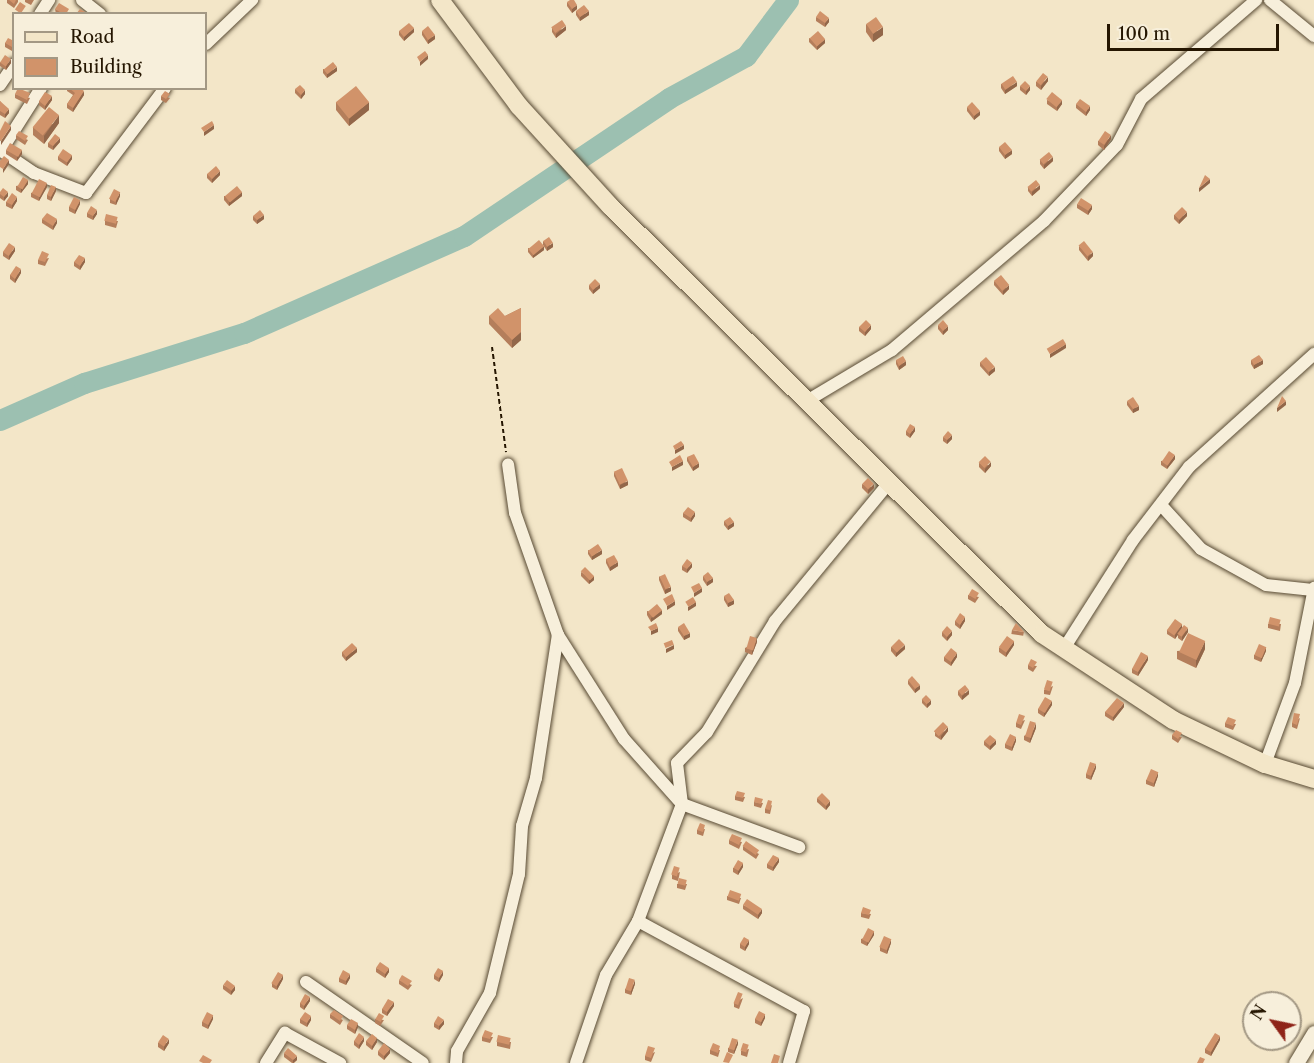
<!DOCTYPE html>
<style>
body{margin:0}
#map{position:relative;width:1314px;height:1063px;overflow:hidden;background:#f3e6c8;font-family:"Libre Caslon Text",serif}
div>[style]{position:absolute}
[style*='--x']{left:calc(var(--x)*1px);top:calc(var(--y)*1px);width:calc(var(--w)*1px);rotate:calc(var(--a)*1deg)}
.river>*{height:21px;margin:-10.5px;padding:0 10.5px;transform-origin:10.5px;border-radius:10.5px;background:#9cc0b1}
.path>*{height:2px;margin-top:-1px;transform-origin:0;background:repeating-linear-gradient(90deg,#251601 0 4.5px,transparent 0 7.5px)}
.roads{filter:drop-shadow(0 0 2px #584a33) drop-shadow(0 0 2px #584a33)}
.minor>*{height:12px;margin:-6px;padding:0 6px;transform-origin:6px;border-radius:6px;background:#f7efdb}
.tertiary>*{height:15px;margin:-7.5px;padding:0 7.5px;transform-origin:7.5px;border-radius:7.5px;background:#f7efdb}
.primary>*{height:18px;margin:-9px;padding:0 9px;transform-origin:9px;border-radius:9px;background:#f3e6c8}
.wall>*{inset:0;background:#b47e5b;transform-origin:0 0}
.shaded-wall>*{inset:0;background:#92674a}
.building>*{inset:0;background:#d1936a;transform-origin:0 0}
span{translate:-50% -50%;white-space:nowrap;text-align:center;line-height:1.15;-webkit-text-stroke:4.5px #f7efdb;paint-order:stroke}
.legend{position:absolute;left:12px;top:12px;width:195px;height:78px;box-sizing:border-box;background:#f7efdb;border:2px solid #a39884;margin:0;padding:8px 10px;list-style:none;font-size:18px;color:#251601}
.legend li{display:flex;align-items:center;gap:12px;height:30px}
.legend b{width:30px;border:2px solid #a39884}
.north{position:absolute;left:1242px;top:991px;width:60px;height:60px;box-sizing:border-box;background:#f7efdb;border:2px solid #a39884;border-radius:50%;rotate:303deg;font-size:16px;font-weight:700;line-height:24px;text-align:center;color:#251601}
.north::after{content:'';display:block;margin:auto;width:21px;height:27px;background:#8f2418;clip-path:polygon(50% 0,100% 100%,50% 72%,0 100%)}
.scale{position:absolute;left:1107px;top:24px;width:172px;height:27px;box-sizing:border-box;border:3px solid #251601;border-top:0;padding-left:8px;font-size:18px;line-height:21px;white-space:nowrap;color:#251601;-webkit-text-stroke:4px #f7efdb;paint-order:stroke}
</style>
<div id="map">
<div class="river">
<div style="--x:0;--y:420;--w:92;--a:-23.8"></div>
<div style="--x:84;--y:383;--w:168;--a:-17.4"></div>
<div style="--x:244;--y:333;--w:240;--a:-23.8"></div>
<div style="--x:464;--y:236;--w:247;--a:-33.9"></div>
<div style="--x:669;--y:98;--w:88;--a:-28.6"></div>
<div style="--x:746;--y:56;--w:70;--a:-53.1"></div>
</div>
<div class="path">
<div style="--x:492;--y:347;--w:106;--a:82.4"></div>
</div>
<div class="roads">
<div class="minor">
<div style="--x:82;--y:0;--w:23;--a:38"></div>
<div style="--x:1270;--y:0;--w:57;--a:39.3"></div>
<div style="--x:40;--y:14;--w:17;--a:-57"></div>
<div style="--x:206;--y:44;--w:64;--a:-43.7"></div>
<div style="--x:0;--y:85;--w:25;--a:-56"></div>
<div style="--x:0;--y:150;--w:41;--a:34.1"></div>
<div style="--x:34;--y:173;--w:56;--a:21"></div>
<div style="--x:86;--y:193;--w:131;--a:-53"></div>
<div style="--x:1;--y:151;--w:75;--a:-57.6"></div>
<div style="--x:805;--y:402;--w:101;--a:-30.9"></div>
<div style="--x:892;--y:350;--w:199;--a:-40.3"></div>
<div style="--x:1044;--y:221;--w:105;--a:-46.2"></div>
<div style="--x:1117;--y:145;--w:52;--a:-62.4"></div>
<div style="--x:1141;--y:99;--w:152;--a:-40.7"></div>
<div style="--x:1161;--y:505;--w:59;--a:47.7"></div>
<div style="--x:1201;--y:549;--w:74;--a:29"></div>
<div style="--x:1266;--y:585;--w:47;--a:6.1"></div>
<div style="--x:558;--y:635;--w:123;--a:57.6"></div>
<div style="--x:624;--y:739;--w:87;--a:48.3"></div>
<div style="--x:682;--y:804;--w:125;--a:20.2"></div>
<div style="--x:1063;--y:650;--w:130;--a:-57.5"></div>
<div style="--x:1133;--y:540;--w:92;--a:-52.5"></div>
<div style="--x:1189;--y:467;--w:169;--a:-42.1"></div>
<div style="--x:1265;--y:764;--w:86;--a:-69.7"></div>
<div style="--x:1295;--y:683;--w:97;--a:-78.7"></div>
<div style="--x:638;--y:921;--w:189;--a:28.5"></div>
<div style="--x:804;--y:1011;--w:54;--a:106.1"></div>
<div style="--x:306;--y:982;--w:142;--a:34.7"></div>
<div style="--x:266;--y:1063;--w:36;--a:-58"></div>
<div style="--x:285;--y:1033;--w:63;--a:28.6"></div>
<div style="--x:456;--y:1063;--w:12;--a:-85"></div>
<div style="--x:457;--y:1051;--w:67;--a:-60.4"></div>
<div style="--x:490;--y:993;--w:122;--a:-76.3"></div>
<div style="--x:519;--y:874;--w:48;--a:-86.4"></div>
<div style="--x:522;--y:826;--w:50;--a:-73.7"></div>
<div style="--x:536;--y:778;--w:145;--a:-81.3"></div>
<div style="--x:558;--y:635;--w:129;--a:-109.4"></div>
<div style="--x:515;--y:513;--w:49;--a:-98.1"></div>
<div style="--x:576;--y:1063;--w:93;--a:-71.2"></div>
<div style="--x:606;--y:975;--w:63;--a:-59.3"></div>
<div style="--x:638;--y:921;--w:125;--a:-69.4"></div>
<div style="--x:682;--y:804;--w:41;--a:-97"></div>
<div style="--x:677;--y:763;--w:43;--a:-45.9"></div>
<div style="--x:707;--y:732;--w:130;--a:-58.5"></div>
<div style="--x:775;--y:621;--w:176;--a:-50.5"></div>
</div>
<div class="tertiary">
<div style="--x:1296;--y:1063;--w:35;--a:-59"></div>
</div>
<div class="primary">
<div style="--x:440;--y:0;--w:132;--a:53.3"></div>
<div style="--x:519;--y:106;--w:135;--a:47.7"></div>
<div style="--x:610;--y:206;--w:608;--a:44.73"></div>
<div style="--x:1042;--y:634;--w:157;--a:33.3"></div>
<div style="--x:1173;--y:720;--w:102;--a:25.6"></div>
<div style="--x:1265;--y:764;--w:51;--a:17"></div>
</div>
</div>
<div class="wall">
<div style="clip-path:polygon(7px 0,18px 0,18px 2px,14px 8px,7px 3px)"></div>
<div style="clip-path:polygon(25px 0,34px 0,31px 5px,25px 2px)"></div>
<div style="clip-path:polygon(567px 2px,577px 9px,572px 13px,567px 6px)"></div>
<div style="clip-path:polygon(55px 9px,69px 13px,68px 14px,56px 14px)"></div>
<div style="clip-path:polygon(576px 11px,589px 15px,580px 21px,576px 15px)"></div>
<div style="clip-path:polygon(816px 17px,829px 22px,825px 27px,816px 21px)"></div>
<div style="clip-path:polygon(866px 24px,883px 35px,873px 42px,866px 32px)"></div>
<div style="clip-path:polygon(552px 28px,566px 30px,556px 38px,552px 32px)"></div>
<div style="clip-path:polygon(399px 31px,414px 32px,404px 41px,399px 35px)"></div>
<div style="clip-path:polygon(422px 31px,435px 39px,428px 44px,422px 35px)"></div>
<div style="clip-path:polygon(809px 38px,825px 43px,817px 50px,809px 42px)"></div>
<div style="clip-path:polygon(14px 41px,12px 51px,5px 47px,5px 43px)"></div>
<div style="clip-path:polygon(0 62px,11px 63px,6px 70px,0 66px)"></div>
<div style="clip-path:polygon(323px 69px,337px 71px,327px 78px,323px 73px)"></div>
<div style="clip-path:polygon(1048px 81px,1041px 90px,1036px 86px,1036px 82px)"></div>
<div style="clip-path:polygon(1001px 84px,1017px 86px,1005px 94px,1001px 88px)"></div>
<div style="clip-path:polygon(1020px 86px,1030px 90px,1026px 95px,1020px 90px)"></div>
<div style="clip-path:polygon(67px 88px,80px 88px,84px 95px,73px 112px,67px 108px,67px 104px,73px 95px,67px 91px)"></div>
<div style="clip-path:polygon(295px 89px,305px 94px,301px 99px,295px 93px)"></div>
<div style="clip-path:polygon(15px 94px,30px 98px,27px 104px,15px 98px)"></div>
<div style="clip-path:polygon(161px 96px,170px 98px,166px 103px,161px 100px)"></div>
<div style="clip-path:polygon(52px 100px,45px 110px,39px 105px,39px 101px)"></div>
<div style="clip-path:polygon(1047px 100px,1062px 104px,1057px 111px,1047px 104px)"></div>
<div style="clip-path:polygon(0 101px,9px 113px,5px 118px,0 115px)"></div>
<div style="clip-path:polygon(336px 102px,369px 110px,349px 126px,336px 110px)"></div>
<div style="clip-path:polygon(1076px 104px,1090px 110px,1086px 116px,1076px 108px)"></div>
<div style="clip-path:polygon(967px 107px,980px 115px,974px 120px,967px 111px)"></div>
<div style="clip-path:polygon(59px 123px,44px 144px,33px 135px,33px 127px)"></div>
<div style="clip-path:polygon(16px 135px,28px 140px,25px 145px,16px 139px)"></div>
<div style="clip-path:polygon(1111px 139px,1104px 150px,1098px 145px,1098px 141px)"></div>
<div style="clip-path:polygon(60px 142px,53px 150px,48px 147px,48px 143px)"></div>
<div style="clip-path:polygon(999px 147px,1012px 154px,1005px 159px,999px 151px)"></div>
<div style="clip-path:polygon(6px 150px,22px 154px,17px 161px,6px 154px)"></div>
<div style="clip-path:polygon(58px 156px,72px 159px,67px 166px,58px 160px)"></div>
<div style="clip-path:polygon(1040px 160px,1053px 161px,1044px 169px,1040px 164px)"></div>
<div style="clip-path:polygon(207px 174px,220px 175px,212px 183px,207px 178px)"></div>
<div style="clip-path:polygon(28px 184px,21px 193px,16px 190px,16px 186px)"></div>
<div style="clip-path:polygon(47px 187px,39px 201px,31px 197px,31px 193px)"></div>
<div style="clip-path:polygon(1028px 187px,1040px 189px,1032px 196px,1028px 191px)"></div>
<div style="clip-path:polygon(56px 191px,51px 201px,47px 199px,47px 195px)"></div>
<div style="clip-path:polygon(0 192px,8px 196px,4px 201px,0 198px)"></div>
<div style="clip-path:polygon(120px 196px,116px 205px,110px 203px,110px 199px)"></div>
<div style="clip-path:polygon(224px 196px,242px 196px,229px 206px,224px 200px)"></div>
<div style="clip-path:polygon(17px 201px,12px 209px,6px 206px,6px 202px)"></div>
<div style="clip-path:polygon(80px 204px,75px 214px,69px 211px,69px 207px)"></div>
<div style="clip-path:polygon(1077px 204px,1092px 209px,1088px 215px,1077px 208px)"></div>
<div style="clip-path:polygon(87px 213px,97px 214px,93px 220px,87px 217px)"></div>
<div style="clip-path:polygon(1174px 215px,1187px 216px,1179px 224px,1174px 219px)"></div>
<div style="clip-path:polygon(253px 216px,264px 219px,257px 224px,253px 220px)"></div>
<div style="clip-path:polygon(42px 219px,57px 223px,53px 230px,42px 223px)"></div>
<div style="clip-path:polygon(105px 221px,118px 221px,116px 228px,105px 225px)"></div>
<div style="clip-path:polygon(543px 241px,553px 247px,547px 251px,543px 245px)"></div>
<div style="clip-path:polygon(1079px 246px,1093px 256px,1088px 261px,1079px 250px)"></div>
<div style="clip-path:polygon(528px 248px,544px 250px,533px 258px,528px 252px)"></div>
<div style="clip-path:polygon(15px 251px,9px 260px,3px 256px,3px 252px)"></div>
<div style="clip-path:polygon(49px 258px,45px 266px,38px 264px,38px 260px)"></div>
<div style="clip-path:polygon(74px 262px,85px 262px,80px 270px,74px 266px)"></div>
<div style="clip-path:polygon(21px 273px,15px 283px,10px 279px,10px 275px)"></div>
<div style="clip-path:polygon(994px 281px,1009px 289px,1003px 295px,994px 285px)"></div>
<div style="clip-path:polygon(589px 285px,600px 288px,593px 294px,589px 289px)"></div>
<div style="clip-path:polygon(521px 308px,521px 340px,512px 348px,489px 324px,489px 316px,505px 316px)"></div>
<div style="clip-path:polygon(938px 325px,948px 330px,943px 335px,938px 329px)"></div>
<div style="clip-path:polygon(859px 327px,871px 329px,865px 336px,859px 331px)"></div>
<div style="clip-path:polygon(896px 360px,906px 365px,899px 370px,896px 364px)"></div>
<div style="clip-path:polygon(1251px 360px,1263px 364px,1254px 369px,1251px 364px)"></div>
<div style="clip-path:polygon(980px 362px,995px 371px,989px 376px,980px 366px)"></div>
<div style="clip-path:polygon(1127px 401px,1139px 410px,1133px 413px,1127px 405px)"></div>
<div style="clip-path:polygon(906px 431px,915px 431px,910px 438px,906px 435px)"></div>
<div style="clip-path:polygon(943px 437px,952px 439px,947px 444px,943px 441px)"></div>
<div style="clip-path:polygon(687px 457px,699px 467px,693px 471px,687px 461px)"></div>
<div style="clip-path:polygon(1175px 459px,1167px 469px,1161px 465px,1161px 461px)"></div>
<div style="clip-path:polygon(979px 463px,991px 466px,985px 473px,979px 467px)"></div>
<div style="clip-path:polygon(614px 472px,628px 485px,620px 489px,614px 476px)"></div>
<div style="clip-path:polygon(862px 484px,874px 488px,868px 494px,862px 488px)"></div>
<div style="clip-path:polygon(683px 513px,695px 516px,691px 522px,683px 517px)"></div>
<div style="clip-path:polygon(724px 521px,734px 526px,728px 530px,724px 525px)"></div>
<div style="clip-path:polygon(588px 550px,602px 554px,592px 560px,588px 554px)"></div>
<div style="clip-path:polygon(606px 559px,618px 566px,610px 571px,606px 563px)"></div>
<div style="clip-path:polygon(682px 566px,692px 567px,687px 573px,682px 570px)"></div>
<div style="clip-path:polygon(581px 572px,594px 580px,589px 584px,581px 576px)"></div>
<div style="clip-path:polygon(659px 576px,671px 591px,665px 594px,659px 580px)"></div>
<div style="clip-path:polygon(703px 576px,713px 582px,707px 586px,703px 580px)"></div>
<div style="clip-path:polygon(968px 595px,979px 597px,975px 603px,968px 599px)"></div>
<div style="clip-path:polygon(724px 596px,734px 604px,728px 607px,724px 600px)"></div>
<div style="clip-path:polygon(647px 611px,662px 614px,651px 622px,647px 615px)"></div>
<div style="clip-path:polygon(955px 621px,965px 621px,960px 629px,955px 625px)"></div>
<div style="clip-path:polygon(1268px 624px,1281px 624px,1280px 631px,1268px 628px)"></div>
<div style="clip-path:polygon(678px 627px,690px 637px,684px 640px,678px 631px)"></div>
<div style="clip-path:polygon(1182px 627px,1188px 632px,1182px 641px,1178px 638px,1178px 635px,1175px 639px,1167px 634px,1167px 630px)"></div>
<div style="left:1012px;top:630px;width:12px;height:4px;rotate:9deg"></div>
<div style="clip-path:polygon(942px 632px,952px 635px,947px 641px,942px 636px)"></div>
<div style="clip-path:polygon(757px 642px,752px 655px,745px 652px,745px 648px)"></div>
<div style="clip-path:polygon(1014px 645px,1006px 657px,999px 652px,999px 648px)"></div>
<div style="clip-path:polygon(891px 647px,905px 649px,896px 657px,891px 651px)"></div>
<div style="clip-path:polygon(1205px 649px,1196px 668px,1177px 659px,1177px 651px)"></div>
<div style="clip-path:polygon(1266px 651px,1261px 662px,1254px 659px,1254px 655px)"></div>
<div style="clip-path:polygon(342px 652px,357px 652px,346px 661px,342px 656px)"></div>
<div style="clip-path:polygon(944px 657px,957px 657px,951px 666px,944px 661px)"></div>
<div style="clip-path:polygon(1148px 660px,1138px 676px,1132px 673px,1132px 669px)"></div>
<div style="clip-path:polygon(1028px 665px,1037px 666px,1033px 672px,1028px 669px)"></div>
<div style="clip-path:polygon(908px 680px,920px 689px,915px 693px,908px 684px)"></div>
<div style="clip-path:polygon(1053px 686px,1050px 695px,1044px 694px,1044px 690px)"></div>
<div style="clip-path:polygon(958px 691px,969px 694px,962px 700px,958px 695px)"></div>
<div style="clip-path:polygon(922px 699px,931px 704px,927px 708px,922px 703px)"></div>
<div style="clip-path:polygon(1052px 705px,1044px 717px,1038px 713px,1038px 709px)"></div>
<div style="clip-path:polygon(1124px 707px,1113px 721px,1105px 716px,1105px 712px)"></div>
<div style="clip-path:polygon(1300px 718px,1297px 729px,1292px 727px,1292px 723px)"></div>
<div style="clip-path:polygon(1025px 720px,1021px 729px,1016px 727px,1016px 723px)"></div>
<div style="clip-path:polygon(1225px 723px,1236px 724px,1233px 730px,1225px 727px)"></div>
<div style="clip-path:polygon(1036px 728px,1030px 743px,1024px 740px,1024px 736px)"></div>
<div style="clip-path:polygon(948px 731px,941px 740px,935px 736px,935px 732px)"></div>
<div style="clip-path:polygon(1172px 735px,1182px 737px,1178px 743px,1172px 739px)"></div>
<div style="clip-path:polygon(984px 741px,996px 744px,990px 750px,984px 745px)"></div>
<div style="clip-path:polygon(1016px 741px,1012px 751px,1005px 748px,1005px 744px)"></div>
<div style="clip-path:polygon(1096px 768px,1091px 780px,1086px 778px,1086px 774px)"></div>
<div style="clip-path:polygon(1158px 776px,1154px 787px,1146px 784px,1146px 780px)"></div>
<div style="clip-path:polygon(735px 796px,745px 797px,743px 802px,735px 800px)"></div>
<div style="clip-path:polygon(817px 798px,830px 805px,826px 810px,817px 802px)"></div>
<div style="clip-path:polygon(754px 802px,763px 803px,761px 808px,754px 806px)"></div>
<div style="clip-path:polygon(772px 805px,770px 814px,765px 813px,765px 809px)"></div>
<div style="clip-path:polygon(705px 829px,703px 836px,697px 834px,697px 830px)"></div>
<div style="clip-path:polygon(729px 840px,742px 842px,739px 849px,729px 844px)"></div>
<div style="clip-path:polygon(743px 846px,759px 854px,756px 859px,743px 850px)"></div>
<div style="clip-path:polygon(779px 862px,773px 871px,767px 868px,767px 864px)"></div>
<div style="clip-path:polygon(743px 867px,738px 875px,733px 872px,733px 868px)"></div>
<div style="clip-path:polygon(680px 872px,678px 881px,672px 879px,672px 875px)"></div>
<div style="clip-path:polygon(677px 884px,687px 884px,685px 890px,677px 888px)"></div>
<div style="clip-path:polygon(727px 896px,741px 898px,739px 904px,727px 900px)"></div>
<div style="clip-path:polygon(743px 905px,762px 913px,758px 919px,743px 909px)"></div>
<div style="clip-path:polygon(861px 913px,871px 914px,869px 919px,861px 917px)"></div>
<div style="clip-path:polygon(874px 935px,867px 946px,861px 943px,861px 939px)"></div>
<div style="clip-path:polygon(891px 943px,887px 954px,880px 951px,880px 947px)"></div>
<div style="clip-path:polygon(740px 944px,749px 944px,745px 951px,740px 948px)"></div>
<div style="clip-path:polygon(376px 968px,389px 972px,385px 978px,376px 972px)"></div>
<div style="clip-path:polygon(434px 975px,443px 975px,439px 982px,434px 979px)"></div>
<div style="clip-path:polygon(339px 978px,350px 978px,346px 985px,339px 982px)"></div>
<div style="clip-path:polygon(283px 979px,277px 990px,272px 987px,272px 983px)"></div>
<div style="clip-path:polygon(399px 980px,412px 985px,408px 990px,399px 984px)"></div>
<div style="clip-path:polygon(635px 984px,631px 995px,625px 993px,625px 989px)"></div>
<div style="clip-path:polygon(223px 985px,235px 990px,231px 995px,223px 989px)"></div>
<div style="clip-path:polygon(743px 998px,739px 1009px,734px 1007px,734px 1003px)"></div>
<div style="clip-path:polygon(310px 1001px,304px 1010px,300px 1007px,300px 1003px)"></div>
<div style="clip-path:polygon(394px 1006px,387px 1016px,382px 1013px,382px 1009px)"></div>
<div style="clip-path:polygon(330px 1014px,343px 1020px,340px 1025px,330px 1018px)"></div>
<div style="clip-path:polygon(765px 1018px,761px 1026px,755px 1023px,755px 1019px)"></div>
<div style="clip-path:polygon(213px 1019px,208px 1029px,202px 1026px,202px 1022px)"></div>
<div style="clip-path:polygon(300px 1019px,311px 1020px,307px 1027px,300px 1023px)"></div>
<div style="clip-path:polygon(375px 1019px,384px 1020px,380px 1026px,375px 1023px)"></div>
<div style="clip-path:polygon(434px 1023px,444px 1024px,439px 1030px,434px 1027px)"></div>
<div style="clip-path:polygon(347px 1025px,358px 1027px,355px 1034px,347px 1029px)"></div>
<div style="clip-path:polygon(482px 1037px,493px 1037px,490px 1043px,482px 1041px)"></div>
<div style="clip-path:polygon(1220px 1040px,1211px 1056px,1205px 1053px,1205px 1049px)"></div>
<div style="clip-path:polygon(354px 1041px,364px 1041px,359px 1049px,354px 1045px)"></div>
<div style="clip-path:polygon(366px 1041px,377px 1042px,372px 1050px,366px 1045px)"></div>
<div style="clip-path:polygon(497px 1042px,511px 1042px,510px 1049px,497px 1046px)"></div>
<div style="clip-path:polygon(158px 1043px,169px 1043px,164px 1051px,158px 1047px)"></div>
<div style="clip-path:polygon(738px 1044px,734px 1054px,728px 1052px,728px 1048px)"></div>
<div style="clip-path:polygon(749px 1049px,747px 1057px,741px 1055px,741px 1051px)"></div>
<div style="clip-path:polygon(710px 1050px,720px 1050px,718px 1057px,710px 1054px)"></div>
<div style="clip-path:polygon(378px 1051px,390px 1053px,384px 1060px,378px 1055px)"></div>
<div style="clip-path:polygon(655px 1052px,651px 1062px,645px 1060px,645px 1056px)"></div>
<div style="clip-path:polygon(284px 1053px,297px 1060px,294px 1063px,292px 1063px,284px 1057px)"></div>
</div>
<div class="shaded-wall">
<div style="clip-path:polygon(577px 5px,577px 9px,572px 13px,572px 9px)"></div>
<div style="clip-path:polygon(589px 11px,589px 15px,580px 21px,580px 17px)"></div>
<div style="clip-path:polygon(829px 18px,829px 22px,825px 27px,825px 23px)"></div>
<div style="clip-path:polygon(566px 26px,566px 30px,556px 38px,556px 34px)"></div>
<div style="clip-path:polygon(883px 27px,883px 35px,873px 42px,873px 34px)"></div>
<div style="clip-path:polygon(414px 28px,414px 32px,404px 41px,404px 37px)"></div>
<div style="clip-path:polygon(435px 35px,435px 39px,428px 44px,428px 40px)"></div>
<div style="clip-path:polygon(825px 39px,825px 43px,817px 50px,817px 46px)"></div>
<div style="clip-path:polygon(428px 55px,428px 59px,420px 66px,420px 62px)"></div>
<div style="clip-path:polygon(11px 59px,11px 63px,6px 70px,6px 66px)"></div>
<div style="clip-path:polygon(337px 67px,337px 71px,327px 78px,327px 74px)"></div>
<div style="clip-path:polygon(1048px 77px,1048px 81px,1041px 90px,1041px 86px)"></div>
<div style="clip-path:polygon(1017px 82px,1017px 86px,1005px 94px,1005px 90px)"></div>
<div style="clip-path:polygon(1030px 86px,1030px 90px,1026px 95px,1026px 91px)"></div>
<div style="clip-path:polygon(305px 90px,305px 94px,301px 99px,301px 95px)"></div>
<div style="clip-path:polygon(84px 91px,84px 95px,73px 112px,73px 108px)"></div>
<div style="clip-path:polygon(52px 96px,52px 100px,45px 110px,45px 106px)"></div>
<div style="clip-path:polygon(1062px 100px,1062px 104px,1057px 111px,1057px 107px)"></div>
<div style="clip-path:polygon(369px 102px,369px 110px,349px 126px,349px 118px)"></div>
<div style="clip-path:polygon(1090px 106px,1090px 110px,1086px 116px,1086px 112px)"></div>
<div style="clip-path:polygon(9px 109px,9px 113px,5px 118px,5px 114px)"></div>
<div style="clip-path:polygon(980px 111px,980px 115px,974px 120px,974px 116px)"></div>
<div style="clip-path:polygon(59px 115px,59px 123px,44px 144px,44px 136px)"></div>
<div style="clip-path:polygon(214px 125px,214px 129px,204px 136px,204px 132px)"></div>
<div style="clip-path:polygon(11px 126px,11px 130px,1px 145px,1px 141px)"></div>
<div style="clip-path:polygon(1111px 135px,1111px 139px,1104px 150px,1104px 146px)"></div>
<div style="clip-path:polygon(60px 138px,60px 142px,53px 150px,53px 146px)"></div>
<div style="clip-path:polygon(22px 150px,22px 154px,17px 161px,17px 157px)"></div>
<div style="clip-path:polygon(1012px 150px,1012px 154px,1005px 159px,1005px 155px)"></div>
<div style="clip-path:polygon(72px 155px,72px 159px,67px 166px,67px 162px)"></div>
<div style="clip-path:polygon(1053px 157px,1053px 161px,1044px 169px,1044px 165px)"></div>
<div style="clip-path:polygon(9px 160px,9px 164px,3px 173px,3px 169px)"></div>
<div style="clip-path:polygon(220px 171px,220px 175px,212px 183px,212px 179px)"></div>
<div style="clip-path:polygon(1210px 179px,1210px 183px,1199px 192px,1199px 188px)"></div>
<div style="clip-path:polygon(28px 180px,28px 184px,21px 193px,21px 189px)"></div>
<div style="clip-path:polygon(47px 183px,47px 187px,39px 201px,39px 197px)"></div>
<div style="clip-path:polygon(1040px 185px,1040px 189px,1032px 196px,1032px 192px)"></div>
<div style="clip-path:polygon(56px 187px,56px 191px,51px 201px,51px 197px)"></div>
<div style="clip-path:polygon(8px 192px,8px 196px,4px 201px,4px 197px)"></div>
<div style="clip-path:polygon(120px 192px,120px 196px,116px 205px,116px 201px)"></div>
<div style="clip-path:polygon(242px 192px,242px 196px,229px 206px,229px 202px)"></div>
<div style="clip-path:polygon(17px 197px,17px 201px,12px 209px,12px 205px)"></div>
<div style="clip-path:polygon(80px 200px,80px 204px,75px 214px,75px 210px)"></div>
<div style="clip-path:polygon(1092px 205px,1092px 209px,1088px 215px,1088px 211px)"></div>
<div style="clip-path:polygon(97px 210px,97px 214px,93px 220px,93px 216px)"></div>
<div style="clip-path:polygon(1187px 212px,1187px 216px,1179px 224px,1179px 220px)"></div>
<div style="clip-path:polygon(264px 215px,264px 219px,257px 224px,257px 220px)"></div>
<div style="clip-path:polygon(57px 219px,57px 223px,53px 230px,53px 226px)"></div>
<div style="clip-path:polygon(553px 243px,553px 247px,547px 251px,547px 247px)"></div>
<div style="clip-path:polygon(544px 246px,544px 250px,533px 258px,533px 254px)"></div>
<div style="clip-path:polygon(15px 247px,15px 251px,9px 260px,9px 256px)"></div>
<div style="clip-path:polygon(1093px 252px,1093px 256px,1088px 261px,1088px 257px)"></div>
<div style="clip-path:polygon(85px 258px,85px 262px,80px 270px,80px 266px)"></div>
<div style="clip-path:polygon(21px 269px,21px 273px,15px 283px,15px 279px)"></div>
<div style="clip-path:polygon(600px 284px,600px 288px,593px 294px,593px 290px)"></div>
<div style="clip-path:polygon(1009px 285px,1009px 289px,1003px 295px,1003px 291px)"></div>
<div style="clip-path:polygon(871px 325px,871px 329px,865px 336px,865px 332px)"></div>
<div style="clip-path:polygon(948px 326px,948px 330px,943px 335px,943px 331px)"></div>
<div style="clip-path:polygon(521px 332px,521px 340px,512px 348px,512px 340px)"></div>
<div style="clip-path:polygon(1066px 344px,1066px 348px,1050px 358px,1050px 354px)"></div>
<div style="clip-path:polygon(1263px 360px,1263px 364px,1254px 369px,1254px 365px)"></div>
<div style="clip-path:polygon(906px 361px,906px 365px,899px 370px,899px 366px)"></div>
<div style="clip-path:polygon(995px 367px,995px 371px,989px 376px,989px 372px)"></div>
<div style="clip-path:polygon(1286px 401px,1286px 405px,1277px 412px,1277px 408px)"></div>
<div style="clip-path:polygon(1139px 406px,1139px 410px,1133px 413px,1133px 409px)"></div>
<div style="clip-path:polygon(915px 427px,915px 431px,910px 438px,910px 434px)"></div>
<div style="clip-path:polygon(952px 435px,952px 439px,947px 444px,947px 440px)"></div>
<div style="clip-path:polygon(684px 445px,684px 449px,675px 454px,675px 450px)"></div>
<div style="clip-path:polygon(1175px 455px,1175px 459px,1167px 469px,1167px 465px)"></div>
<div style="clip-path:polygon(683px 461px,683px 465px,672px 471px,672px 467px)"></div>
<div style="clip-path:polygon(991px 462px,991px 466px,985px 473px,985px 469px)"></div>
<div style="clip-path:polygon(699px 463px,699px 467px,693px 471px,693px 467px)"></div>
<div style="clip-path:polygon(628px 481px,628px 485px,620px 489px,620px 485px)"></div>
<div style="clip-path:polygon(874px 484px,874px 488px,868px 494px,868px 490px)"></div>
<div style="clip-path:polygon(695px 512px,695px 516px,691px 522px,691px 518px)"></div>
<div style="clip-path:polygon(734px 522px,734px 526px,728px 530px,728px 526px)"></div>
<div style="clip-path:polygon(602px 550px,602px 554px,592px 560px,592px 556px)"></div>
<div style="clip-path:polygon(618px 562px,618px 566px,610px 571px,610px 567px)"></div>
<div style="clip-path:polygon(692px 563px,692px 567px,687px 573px,687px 569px)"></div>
<div style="clip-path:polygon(594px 576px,594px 580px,589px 584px,589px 580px)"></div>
<div style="clip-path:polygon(713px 578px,713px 582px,707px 586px,707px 582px)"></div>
<div style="clip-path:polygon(671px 587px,671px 591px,665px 594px,665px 590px)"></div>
<div style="clip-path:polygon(702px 588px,702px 592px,694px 597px,694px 593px)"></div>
<div style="clip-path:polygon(734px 600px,734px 604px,728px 607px,728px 603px)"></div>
<div style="clip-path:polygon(675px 601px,675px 605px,667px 610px,667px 606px)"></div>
<div style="clip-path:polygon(696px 602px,696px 606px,688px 611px,688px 607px)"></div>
<div style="clip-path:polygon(662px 610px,662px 614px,651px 622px,651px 618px)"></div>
<div style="clip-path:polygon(965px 617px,965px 621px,960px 629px,960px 625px)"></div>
<div style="clip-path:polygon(1182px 624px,1182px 628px,1175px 639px,1175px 635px)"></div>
<div style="clip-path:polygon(658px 628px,658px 632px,651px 635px,651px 631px)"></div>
<div style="clip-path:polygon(1188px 628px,1188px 632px,1182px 641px,1182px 637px)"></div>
<div style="clip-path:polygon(952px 631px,952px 635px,947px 641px,947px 637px)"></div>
<div style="clip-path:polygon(690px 633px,690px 637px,684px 640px,684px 636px)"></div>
<div style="clip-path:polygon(757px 638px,757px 642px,752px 655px,752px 651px)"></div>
<div style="clip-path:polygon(1014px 641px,1014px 645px,1006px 657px,1006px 653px)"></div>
<div style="clip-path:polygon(1205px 641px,1205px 649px,1196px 668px,1196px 660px)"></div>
<div style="clip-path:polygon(674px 645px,674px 649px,666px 653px,666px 649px)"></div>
<div style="clip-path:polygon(905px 645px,905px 649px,896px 657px,896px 653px)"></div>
<div style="clip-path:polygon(1266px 647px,1266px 651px,1261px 662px,1261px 658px)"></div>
<div style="clip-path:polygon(357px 648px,357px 652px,346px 661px,346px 657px)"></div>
<div style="clip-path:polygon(957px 653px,957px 657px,951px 666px,951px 662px)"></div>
<div style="clip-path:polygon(1148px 656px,1148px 660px,1138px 676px,1138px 672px)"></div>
<div style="clip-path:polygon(920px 685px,920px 689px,915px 693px,915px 689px)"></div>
<div style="clip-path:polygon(969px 690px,969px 694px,962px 700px,962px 696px)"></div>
<div style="clip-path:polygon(931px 700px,931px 704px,927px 708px,927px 704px)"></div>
<div style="clip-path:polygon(1052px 701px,1052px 705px,1044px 717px,1044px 713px)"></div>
<div style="clip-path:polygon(1124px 703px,1124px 707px,1113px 721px,1113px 717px)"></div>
<div style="clip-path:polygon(1036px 723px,1036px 728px,1030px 743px,1030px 739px)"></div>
<div style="clip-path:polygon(948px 727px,948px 731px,941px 740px,941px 736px)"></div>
<div style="clip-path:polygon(1016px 737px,1016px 741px,1012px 751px,1012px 747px)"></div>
<div style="clip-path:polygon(996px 740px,996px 744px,990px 750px,990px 746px)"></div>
<div style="clip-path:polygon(1096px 764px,1096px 768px,1091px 780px,1091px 776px)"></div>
<div style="clip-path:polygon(1158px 772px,1158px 776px,1154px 787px,1154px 783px)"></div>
<div style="clip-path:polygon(830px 801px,830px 805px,826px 810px,826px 806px)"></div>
<div style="clip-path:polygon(779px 858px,779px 862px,773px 871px,773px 867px)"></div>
<div style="clip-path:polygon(743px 863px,743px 867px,738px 875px,738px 871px)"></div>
<div style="clip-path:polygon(762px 909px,762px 913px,758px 919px,758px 915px)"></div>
<div style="clip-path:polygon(874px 931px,874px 935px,867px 946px,867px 942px)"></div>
<div style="clip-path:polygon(891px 939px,891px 943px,887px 954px,887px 950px)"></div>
<div style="clip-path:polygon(749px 940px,749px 944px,745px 951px,745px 947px)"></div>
<div style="clip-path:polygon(389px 968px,389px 972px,385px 978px,385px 974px)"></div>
<div style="clip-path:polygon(443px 971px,443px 975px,439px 982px,439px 978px)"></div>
<div style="clip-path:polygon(350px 974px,350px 978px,346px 985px,346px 981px)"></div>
<div style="clip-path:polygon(283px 975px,283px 979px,277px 990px,277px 986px)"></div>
<div style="clip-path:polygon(635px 980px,635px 984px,631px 995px,631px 991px)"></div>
<div style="clip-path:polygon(235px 986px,235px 990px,231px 995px,231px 991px)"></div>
<div style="clip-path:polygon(310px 997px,310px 1001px,304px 1010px,304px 1006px)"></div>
<div style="clip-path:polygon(394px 1002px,394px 1006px,387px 1016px,387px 1012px)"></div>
<div style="clip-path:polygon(765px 1014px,765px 1018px,761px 1026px,761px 1022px)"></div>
<div style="clip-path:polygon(213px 1015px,213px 1019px,208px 1029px,208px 1025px)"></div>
<div style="clip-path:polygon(311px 1016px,311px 1020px,307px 1027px,307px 1023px)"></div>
<div style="clip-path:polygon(444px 1020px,444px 1024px,439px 1030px,439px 1026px)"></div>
<div style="clip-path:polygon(358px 1023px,358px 1027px,355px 1034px,355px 1030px)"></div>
<div style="clip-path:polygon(1220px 1036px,1220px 1040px,1211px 1056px,1211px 1052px)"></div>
<div style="clip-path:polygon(364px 1037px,364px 1041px,359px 1049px,359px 1045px)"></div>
<div style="clip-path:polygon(377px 1038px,377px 1042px,372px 1050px,372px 1046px)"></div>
<div style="clip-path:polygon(169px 1039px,169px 1043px,164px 1051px,164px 1047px)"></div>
<div style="clip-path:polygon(738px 1040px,738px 1044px,734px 1054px,734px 1050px)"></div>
<div style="clip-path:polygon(390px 1049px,390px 1053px,384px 1060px,384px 1056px)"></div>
<div style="clip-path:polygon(297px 1056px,297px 1060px,293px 1063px,293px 1060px)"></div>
</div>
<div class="building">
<div style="clip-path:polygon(9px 0,16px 0,14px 4px)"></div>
<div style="clip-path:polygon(570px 0,574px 0,577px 5px,572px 9px,567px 2px)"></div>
<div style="left:20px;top:2px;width:7px;height:9px;rotate:34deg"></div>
<div style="clip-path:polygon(59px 3px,69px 9px,66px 14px,63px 14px,55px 9px)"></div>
<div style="clip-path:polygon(584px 5px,589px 11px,580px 17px,576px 11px)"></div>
<div style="clip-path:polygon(80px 9px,85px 12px,83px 14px,76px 14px)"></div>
<div style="clip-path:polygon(820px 11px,829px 18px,825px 23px,816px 17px)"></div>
<div style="left:876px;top:17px;width:12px;height:12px;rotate:55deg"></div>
<div style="left:562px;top:20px;width:7px;height:13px;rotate:56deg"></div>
<div style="clip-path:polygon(409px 23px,414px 28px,404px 37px,399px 31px)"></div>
<div style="clip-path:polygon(428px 26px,435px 35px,428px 40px,422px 31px)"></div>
<div style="left:818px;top:31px;width:11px;height:11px;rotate:49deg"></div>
<div style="clip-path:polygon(8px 38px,14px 41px,14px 45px,12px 47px,5px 43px)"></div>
<div style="clip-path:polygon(425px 51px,428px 55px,420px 62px,417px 57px)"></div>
<div style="left:5px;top:55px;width:7px;height:9px;rotate:34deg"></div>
<div style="left:333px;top:62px;width:6px;height:12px;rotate:51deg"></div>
<div style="left:1043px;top:73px;width:6px;height:11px;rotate:39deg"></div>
<div style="left:1013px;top:76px;width:7px;height:14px;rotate:56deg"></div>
<div style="clip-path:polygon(1025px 81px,1030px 86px,1026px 91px,1020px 86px)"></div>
<div style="clip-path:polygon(300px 85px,305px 90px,301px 95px,295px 89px)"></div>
<div style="left:356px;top:86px;width:21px;height:26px;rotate:51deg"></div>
<div style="clip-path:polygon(18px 88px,30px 93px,27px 100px,15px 94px)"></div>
<div style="clip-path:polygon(69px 88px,80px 88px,84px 91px,73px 108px,67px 104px,75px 93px)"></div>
<div style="clip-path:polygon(165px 91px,170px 94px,166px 99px,161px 96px)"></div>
<div style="clip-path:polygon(45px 92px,52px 96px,45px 106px,39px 101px)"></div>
<div style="left:1052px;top:92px;width:13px;height:9px;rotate:39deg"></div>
<div style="clip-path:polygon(1080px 99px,1090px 106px,1086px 112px,1076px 104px)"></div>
<div style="clip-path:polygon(0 101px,9px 109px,5px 114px,0 111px)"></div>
<div style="clip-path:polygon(972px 102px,980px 111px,974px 116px,967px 107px)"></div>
<div style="left:49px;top:107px;width:13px;height:26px;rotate:39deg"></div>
<div style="clip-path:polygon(5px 121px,11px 126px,1px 141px,0 140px,0 131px)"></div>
<div style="clip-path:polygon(212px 121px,214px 125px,204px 132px,201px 128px)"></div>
<div style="clip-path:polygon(19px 131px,28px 136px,25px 141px,16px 135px)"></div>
<div style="left:1105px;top:131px;width:7px;height:12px;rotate:34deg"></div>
<div style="clip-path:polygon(55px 134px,60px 138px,53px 146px,48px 143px)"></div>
<div style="clip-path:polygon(1005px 142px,1012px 150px,1005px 155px,999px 147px)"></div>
<div style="left:10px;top:143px;width:14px;height:8px;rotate:30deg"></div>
<div style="left:63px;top:149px;width:11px;height:9px;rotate:34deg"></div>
<div style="left:1049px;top:152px;width:6px;height:12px;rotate:51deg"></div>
<div style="clip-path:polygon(4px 156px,9px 160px,3px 169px,0 167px,0 161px)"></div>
<div style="clip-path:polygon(216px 166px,220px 171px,212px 179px,207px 174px)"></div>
<div style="clip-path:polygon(1205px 175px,1210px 179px,1199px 188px)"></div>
<div style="left:23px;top:177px;width:6px;height:11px;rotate:31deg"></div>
<div style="left:39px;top:179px;width:9px;height:16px;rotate:27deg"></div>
<div style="left:1036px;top:180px;width:6px;height:11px;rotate:51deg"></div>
<div style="clip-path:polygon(51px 185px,56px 187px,51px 197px,47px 195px)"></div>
<div style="left:237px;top:186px;width:8px;height:16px;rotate:50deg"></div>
<div style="clip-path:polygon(3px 188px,8px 192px,4px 197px,0 194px,0 192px)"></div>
<div style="left:114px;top:189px;width:7px;height:11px;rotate:27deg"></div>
<div style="clip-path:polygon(12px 193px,17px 197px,12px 205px,6px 202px)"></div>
<div style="left:74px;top:197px;width:7px;height:11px;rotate:27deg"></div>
<div style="left:1081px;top:198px;width:13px;height:7px;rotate:32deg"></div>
<div style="clip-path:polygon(91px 206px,97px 210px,93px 216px,87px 213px)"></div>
<div style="left:1182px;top:207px;width:7px;height:11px;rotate:45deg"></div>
<div style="clip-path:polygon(260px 210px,264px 215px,257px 220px,253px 216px)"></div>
<div style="clip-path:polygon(47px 213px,57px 219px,53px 226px,42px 219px)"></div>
<div style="left:106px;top:214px;width:12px;height:7px;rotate:14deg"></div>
<div style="left:549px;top:237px;width:7px;height:7px;rotate:56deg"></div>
<div style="left:539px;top:240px;width:8px;height:14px;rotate:50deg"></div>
<div style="left:1084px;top:241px;width:14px;height:7px;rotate:51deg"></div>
<div style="left:9px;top:243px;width:7px;height:11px;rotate:34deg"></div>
<div style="clip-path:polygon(42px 251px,49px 254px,45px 262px,38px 260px)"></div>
<div style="clip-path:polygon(79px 255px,85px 258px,80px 266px,74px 262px)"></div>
<div style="clip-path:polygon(16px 266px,21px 269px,15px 279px,10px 275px)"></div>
<div style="left:1001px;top:275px;width:13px;height:9px;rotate:51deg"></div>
<div style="clip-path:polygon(595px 279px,600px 284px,593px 290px,589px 285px)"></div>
<div style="clip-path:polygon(498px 308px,505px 316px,521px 308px,521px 332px,512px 340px,489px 316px)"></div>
<div style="clip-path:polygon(866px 320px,871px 325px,865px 332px,859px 327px)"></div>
<div style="clip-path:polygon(943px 320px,948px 326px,943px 331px,938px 325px)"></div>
<div style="left:1063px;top:339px;width:6px;height:19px;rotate:59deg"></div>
<div style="clip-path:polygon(1259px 355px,1263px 360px,1254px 365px,1251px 360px)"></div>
<div style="clip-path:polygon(903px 356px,906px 361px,899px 366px,896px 360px)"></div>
<div style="left:986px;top:357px;width:13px;height:8px;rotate:48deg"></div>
<div style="clip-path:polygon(1282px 396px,1286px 401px,1277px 408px)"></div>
<div style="clip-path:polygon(1133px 397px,1139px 406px,1133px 409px,1127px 401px)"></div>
<div style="clip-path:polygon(910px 424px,915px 427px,910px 434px,906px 431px)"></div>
<div style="clip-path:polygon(948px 431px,952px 435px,947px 440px,943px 437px)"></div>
<div style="clip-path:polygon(681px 441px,684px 445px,675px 450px,673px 446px)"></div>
<div style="left:1169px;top:451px;width:7px;height:13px;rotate:34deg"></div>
<div style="clip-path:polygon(694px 454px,699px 463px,693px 467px,687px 457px)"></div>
<div style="clip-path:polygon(680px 455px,683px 461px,672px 467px,669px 462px)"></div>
<div style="left:985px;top:456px;width:8px;height:9px;rotate:45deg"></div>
<div style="left:622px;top:468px;width:14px;height:9px;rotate:65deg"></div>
<div style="left:868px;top:478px;width:8px;height:8px;rotate:45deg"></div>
<div style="clip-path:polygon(688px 507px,695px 512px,691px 518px,683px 513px)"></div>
<div style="clip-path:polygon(730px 517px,734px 522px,728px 526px,724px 521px)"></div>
<div style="left:598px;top:544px;width:7px;height:12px;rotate:56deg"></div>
<div style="clip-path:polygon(614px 555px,618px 562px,610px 567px,606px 559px)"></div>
<div style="clip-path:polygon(687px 559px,692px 563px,687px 569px,682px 566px)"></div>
<div style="left:585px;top:567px;width:13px;height:6px;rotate:45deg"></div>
<div style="clip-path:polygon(708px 572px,713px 578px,707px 582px,703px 576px)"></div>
<div style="left:665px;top:574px;width:14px;height:6px;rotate:65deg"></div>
<div style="clip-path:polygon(699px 583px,702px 588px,694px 593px,691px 587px)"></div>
<div style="left:972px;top:589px;width:8px;height:7px;rotate:30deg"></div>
<div style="clip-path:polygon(729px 593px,734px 600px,728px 603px,724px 596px)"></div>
<div style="clip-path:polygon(672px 594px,675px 601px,667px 606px,663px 599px)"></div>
<div style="left:693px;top:597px;width:6px;height:9px;rotate:59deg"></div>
<div style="left:657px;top:604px;width:8px;height:12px;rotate:50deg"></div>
<div style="clip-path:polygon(960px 613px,965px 617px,960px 625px,955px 621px)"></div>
<div style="left:1270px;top:617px;width:11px;height:7px;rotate:15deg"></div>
<div style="left:1175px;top:619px;width:9px;height:14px;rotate:36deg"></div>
<div style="clip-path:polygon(656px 623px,658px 628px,651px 631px,648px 627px)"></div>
<div style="clip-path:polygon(684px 623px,690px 633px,684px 636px,678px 627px)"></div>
<div style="clip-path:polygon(1016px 623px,1024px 632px,1012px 630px)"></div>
<div style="left:1184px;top:625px;width:5px;height:11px;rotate:37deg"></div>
<div style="clip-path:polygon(947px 626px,952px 631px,947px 637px,942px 632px)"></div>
<div style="left:1188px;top:633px;width:19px;height:21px;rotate:25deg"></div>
<div style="left:750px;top:636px;width:7px;height:13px;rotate:16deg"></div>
<div style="left:1007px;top:636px;width:9px;height:14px;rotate:36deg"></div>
<div style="left:899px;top:639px;width:8px;height:11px;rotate:45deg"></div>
<div style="left:672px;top:640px;width:5px;height:9px;rotate:68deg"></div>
<div style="clip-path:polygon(352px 643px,357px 648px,346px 657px,342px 652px)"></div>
<div style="left:1259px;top:644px;width:8px;height:12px;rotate:23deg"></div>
<div style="clip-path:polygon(951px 648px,957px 653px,951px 662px,944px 657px)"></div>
<div style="clip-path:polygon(1141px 652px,1148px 656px,1138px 672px,1132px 669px)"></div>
<div style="clip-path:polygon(1031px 659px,1037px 662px,1033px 668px,1028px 665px)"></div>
<div style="clip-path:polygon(912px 676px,920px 685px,915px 689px,908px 680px)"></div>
<div style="left:1047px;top:680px;width:6px;height:10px;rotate:18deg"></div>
<div style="left:965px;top:685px;width:6px;height:9px;rotate:51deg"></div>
<div style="left:926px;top:695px;width:7px;height:6px;rotate:45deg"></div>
<div style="left:1045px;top:697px;width:8px;height:14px;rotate:30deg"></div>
<div style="clip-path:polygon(1117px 698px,1124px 703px,1113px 717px,1105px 712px)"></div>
<div style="clip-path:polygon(1294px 713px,1300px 714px,1297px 725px,1292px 723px)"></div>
<div style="clip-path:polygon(1019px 714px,1025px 716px,1021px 725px,1016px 723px)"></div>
<div style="clip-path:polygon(1228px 717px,1236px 720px,1233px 726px,1225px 723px)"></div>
<div style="left:1030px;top:721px;width:6px;height:16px;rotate:18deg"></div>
<div style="left:943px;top:722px;width:7px;height:13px;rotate:45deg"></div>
<div style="clip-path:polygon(1176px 730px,1182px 733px,1178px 739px,1172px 735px)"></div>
<div style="clip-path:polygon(1010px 734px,1016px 737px,1012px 747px,1005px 744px)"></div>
<div style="clip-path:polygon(990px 735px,996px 740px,990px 746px,984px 741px)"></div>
<div style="clip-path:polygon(1090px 762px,1096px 764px,1091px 776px,1086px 774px)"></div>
<div style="left:1151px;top:769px;width:8px;height:12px;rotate:23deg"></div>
<div style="clip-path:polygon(737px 791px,745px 793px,743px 798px,735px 796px)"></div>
<div style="clip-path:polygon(822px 793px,830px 801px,826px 806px,817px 798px)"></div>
<div style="clip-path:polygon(755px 797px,763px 799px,761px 804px,754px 802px)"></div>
<div style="clip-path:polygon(768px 800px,772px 801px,770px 810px,765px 809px)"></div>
<div style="clip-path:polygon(700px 823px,705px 825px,703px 832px,697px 830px)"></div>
<div style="clip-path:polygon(732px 834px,742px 838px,739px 845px,729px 840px)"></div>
<div style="left:746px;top:841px;width:16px;height:6px;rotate:35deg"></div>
<div style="clip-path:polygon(773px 855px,779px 858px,773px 867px,767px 864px)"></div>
<div style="left:738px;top:860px;width:6px;height:9px;rotate:31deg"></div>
<div style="left:674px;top:866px;width:6px;height:9px;rotate:18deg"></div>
<div style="left:679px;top:878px;width:8px;height:6px;rotate:14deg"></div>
<div style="left:730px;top:890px;width:12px;height:7px;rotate:20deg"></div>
<div style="left:747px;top:899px;width:18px;height:7px;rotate:34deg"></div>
<div style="clip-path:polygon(863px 907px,871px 910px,869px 915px,861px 913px)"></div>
<div style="left:868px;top:928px;width:7px;height:13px;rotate:27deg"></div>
<div style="left:884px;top:936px;width:8px;height:12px;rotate:23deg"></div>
<div style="left:744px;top:937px;width:6px;height:8px;rotate:31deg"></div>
<div style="left:380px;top:962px;width:11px;height:7px;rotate:34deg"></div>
<div style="left:438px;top:968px;width:6px;height:8px;rotate:31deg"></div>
<div style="clip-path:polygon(343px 970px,350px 974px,346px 981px,339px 978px)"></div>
<div style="left:278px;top:972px;width:6px;height:13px;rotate:31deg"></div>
<div style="clip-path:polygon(402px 975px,412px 981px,408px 986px,399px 980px)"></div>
<div style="left:629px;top:978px;width:6px;height:12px;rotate:18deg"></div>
<div style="left:227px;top:980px;width:10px;height:6px;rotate:37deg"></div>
<div style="left:738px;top:992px;width:5px;height:12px;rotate:22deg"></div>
<div style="clip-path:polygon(305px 994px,310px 997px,304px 1006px,300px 1003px)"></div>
<div style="clip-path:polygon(388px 999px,394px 1002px,387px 1012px,382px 1009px)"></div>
<div style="clip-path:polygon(334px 1010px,343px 1016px,340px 1021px,330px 1014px)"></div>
<div style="left:759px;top:1011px;width:7px;height:9px;rotate:27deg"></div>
<div style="left:207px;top:1012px;width:7px;height:11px;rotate:27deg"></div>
<div style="clip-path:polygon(305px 1012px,311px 1016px,307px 1023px,300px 1019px)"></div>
<div style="left:379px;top:1013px;width:6px;height:7px;rotate:31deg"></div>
<div style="clip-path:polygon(438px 1016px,444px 1020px,439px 1026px,434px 1023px)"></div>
<div style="clip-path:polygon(351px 1019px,358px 1023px,355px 1030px,347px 1025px)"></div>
<div style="clip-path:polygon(485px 1030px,493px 1033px,490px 1039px,482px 1037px)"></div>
<div style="clip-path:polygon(359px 1033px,364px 1037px,359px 1045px,354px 1041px)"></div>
<div style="clip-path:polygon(1215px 1033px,1220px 1036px,1211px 1052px,1205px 1049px)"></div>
<div style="clip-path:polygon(372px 1034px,377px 1038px,372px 1046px,366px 1041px)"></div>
<div style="left:163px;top:1035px;width:7px;height:9px;rotate:34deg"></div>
<div style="left:498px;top:1035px;width:13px;height:7px;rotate:13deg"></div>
<div style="left:732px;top:1038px;width:6px;height:11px;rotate:18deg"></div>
<div style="clip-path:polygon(384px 1043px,390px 1049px,384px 1056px,378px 1051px)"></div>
<div style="clip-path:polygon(713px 1043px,720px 1046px,718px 1053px,710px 1050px)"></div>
<div style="left:743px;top:1043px;width:6px;height:8px;rotate:18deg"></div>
<div style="clip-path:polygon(648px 1046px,655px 1048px,651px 1058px,645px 1056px)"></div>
<div style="clip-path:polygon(288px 1048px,297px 1056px,293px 1060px,284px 1053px)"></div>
<div style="clip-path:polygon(727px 1052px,733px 1055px,729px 1063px,723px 1062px)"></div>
<div style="clip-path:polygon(774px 1054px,780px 1056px,778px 1063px,771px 1063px)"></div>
<div style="clip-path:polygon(203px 1055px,212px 1060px,210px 1063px,203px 1063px,199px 1061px)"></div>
<div style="clip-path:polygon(1200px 1057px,1205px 1059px,1203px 1063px,1197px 1063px)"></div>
</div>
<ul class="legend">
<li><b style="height:8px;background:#f3e6c8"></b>Road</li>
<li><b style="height:16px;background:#d1936a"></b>Building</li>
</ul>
<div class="north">N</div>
<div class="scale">100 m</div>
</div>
